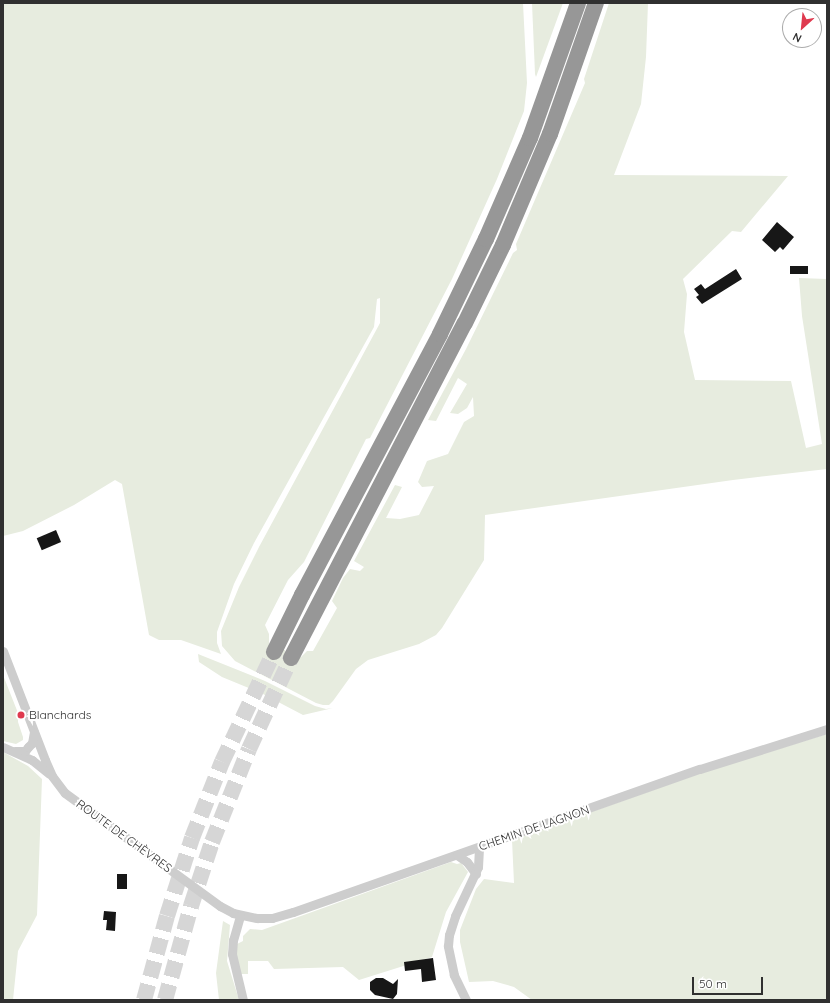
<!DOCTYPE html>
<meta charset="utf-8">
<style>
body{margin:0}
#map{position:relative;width:830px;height:1003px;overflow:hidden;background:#fff;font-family:Quicksand,sans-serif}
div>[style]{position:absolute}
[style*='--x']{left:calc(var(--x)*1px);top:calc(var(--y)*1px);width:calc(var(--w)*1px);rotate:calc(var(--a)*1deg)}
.green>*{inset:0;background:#e7ecdf}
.building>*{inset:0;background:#171717;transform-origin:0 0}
.highway-tunnel>*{height:16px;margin-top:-8px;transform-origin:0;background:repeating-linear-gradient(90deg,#d6d6d6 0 16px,transparent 0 24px)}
.street>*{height:9px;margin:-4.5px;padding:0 4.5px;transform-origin:4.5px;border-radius:4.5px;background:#cdcdcd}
.highway>*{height:16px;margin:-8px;padding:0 8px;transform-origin:8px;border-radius:8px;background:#979797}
.dots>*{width:11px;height:11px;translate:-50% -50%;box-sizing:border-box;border:2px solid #fff;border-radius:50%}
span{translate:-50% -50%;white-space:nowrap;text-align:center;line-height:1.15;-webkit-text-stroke:4px #fff;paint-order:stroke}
.poi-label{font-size:12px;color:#303030}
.left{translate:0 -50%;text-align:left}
.street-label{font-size:12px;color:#303030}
.frame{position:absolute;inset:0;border:4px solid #303030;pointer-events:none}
.north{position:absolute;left:782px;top:8px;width:40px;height:40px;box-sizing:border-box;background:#fff;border:1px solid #acacac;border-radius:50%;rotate:207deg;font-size:11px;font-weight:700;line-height:16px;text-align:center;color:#303030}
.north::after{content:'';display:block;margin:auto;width:14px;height:18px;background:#df3a4f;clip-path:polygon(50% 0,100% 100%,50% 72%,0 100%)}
.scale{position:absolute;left:692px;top:977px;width:71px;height:18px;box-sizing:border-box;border:2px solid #303030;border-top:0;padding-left:5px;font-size:12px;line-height:14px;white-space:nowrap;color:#303030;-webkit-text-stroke:3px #fff;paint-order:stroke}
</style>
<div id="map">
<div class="green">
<div style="clip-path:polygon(3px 3px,523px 3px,527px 83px,524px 111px,497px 179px,452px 279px,370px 438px,366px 439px,304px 562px,288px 580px,265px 625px,269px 634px,269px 650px,285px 650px,286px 654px,294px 659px,301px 657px,307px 651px,313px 651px,337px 608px,332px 601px,343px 578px,350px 569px,360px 571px,364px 567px,354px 561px,395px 485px,402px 487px,386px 518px,400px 519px,419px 515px,434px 486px,422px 487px,418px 482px,427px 461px,448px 454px,464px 422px,474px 416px,473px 397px,467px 408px,458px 414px,450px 413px,467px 384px,458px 378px,436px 421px,428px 420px,466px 349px,513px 253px,517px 250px,516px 244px,585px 83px,584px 79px,609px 3px,648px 3px,646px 57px,641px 104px,614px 175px,788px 176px,741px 232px,732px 231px,683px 279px,687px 294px,684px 332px,695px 380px,791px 381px,806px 448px,822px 444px,802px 316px,799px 278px,827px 279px,827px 469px,733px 480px,485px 515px,484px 560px,442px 628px,436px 635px,419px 644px,368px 660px,356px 669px,333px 701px,329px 705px,323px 705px,316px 703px,235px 661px,222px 646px,221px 631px,239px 587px,259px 547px,380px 323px,380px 298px,377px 299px,374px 327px,254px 543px,234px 584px,217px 632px,217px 643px,221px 654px,181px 640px,159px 640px,149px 635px,122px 484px,115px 480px,74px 505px,23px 531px,3px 536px)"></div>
<div style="clip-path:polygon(532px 3px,563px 3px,536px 77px,535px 74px)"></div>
<div style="clip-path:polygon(198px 654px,265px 681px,315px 706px,326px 709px,333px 708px,303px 715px,263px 694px,222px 677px,199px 662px)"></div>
<div style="clip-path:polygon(3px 675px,18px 713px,18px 722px,23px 737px,23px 740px,16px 744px,3px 741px)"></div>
<div style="clip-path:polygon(827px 734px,827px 1000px,532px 1000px,514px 987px,493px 981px,469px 982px,460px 942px,460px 930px,476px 889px,484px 879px,514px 883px,512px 840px,701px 773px)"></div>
<div style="clip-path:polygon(3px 752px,28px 766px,42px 779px,37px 915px,18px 951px,13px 1000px,3px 1000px)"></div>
<div style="clip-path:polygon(451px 862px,457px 864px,461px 863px,468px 872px,446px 912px,432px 957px,359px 980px,343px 967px,274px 969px,268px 961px,248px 961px,248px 974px,241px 974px,236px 953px,237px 944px,243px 941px,243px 936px,250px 929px,262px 930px)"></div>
<div style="clip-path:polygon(223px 921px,230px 925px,227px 961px,239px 1000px,219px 1000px,216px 973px)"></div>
</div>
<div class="building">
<div style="clip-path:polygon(777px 222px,794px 237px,783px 250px,780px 247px,775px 252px,762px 240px)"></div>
<div style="left:808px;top:266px;width:8px;height:18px;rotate:90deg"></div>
<div style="clip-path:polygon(736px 269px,742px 279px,702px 304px,696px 297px,699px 295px,694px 289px,701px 284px,705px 289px)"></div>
<div style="left:56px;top:530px;width:13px;height:21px;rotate:67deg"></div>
<div style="left:117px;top:874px;width:10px;height:15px"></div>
<div style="clip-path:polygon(104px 911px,116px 912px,115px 931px,106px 930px,107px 920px,103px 920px)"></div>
<div style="clip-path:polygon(433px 958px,436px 980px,422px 982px,421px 969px,405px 971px,404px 962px)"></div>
<div style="clip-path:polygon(376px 978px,383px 978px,393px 984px,398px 979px,397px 994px,393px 999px,375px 995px,370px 990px,370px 982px)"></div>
</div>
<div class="highway-tunnel">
<div style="--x:144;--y:1000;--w:87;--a:-74.7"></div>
<div style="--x:167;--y:916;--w:82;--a:-72.2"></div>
<div style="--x:192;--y:838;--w:82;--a:-68.5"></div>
<div style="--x:222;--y:762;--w:122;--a:-64.7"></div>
<div style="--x:165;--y:1000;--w:98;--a:-74.5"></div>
<div style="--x:191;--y:906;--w:67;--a:-71.8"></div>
<div style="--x:212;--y:842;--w:100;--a:-68.3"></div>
<div style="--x:249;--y:749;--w:100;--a:-65.2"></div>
</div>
<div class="street">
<div style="--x:3;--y:651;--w:117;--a:68.9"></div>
<div style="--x:45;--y:760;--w:17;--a:66"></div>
<div style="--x:52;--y:776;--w:21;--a:53"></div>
<div style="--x:65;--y:793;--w:192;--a:36.1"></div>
<div style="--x:220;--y:906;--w:15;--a:28"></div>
<div style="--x:233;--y:913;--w:25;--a:12"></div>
<div style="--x:257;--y:918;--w:15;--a:0"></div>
<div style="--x:272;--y:918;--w:22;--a:-16"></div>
<div style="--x:293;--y:912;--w:431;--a:-19.4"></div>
<div style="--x:700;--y:769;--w:133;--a:-17.5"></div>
<div style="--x:3;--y:747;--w:32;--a:24"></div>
<div style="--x:32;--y:760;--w:22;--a:39"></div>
<div style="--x:15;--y:751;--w:10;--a:0"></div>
<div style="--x:25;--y:751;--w:5;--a:-53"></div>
<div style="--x:28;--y:747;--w:6;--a:-45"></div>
<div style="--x:32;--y:743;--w:11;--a:-80"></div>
<div style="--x:457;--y:855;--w:12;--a:35"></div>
<div style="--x:467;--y:862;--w:15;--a:53"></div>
<div style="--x:240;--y:916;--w:25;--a:106"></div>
<div style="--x:233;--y:940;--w:14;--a:94"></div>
<div style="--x:232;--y:954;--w:47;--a:76.6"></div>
<div style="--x:466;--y:1000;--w:28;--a:-116"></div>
<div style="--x:454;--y:975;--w:30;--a:-102"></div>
<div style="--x:448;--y:946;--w:11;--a:-85"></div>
<div style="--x:449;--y:935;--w:20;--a:-72"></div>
<div style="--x:455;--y:916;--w:54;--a:-64.9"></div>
<div style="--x:478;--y:867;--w:20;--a:-87"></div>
</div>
<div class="highway">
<div style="--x:274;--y:652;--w:64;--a:-63.8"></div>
<div style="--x:302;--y:595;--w:295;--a:-62.1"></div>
<div style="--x:440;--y:334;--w:106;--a:-64.2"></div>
<div style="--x:486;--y:239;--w:110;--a:-66.5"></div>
<div style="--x:530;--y:138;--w:143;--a:-70.4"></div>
<div style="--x:291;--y:658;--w:377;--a:-62.6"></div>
<div style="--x:465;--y:323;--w:87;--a:-64"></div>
<div style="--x:503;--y:245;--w:121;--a:-67.1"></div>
<div style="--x:550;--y:134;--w:139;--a:-70.7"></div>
</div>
<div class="dots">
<div style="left:21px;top:715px;background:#df3a4f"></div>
</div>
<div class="poi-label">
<span class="left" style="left:29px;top:715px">Blanchards</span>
</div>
<div class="street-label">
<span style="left:534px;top:828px;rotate:-19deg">CHEMIN DE LAGNON</span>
<span style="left:124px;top:836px;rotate:36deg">ROUTE DE CHÈVRES</span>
</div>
<div class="frame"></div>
<div class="north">N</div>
<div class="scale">50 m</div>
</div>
